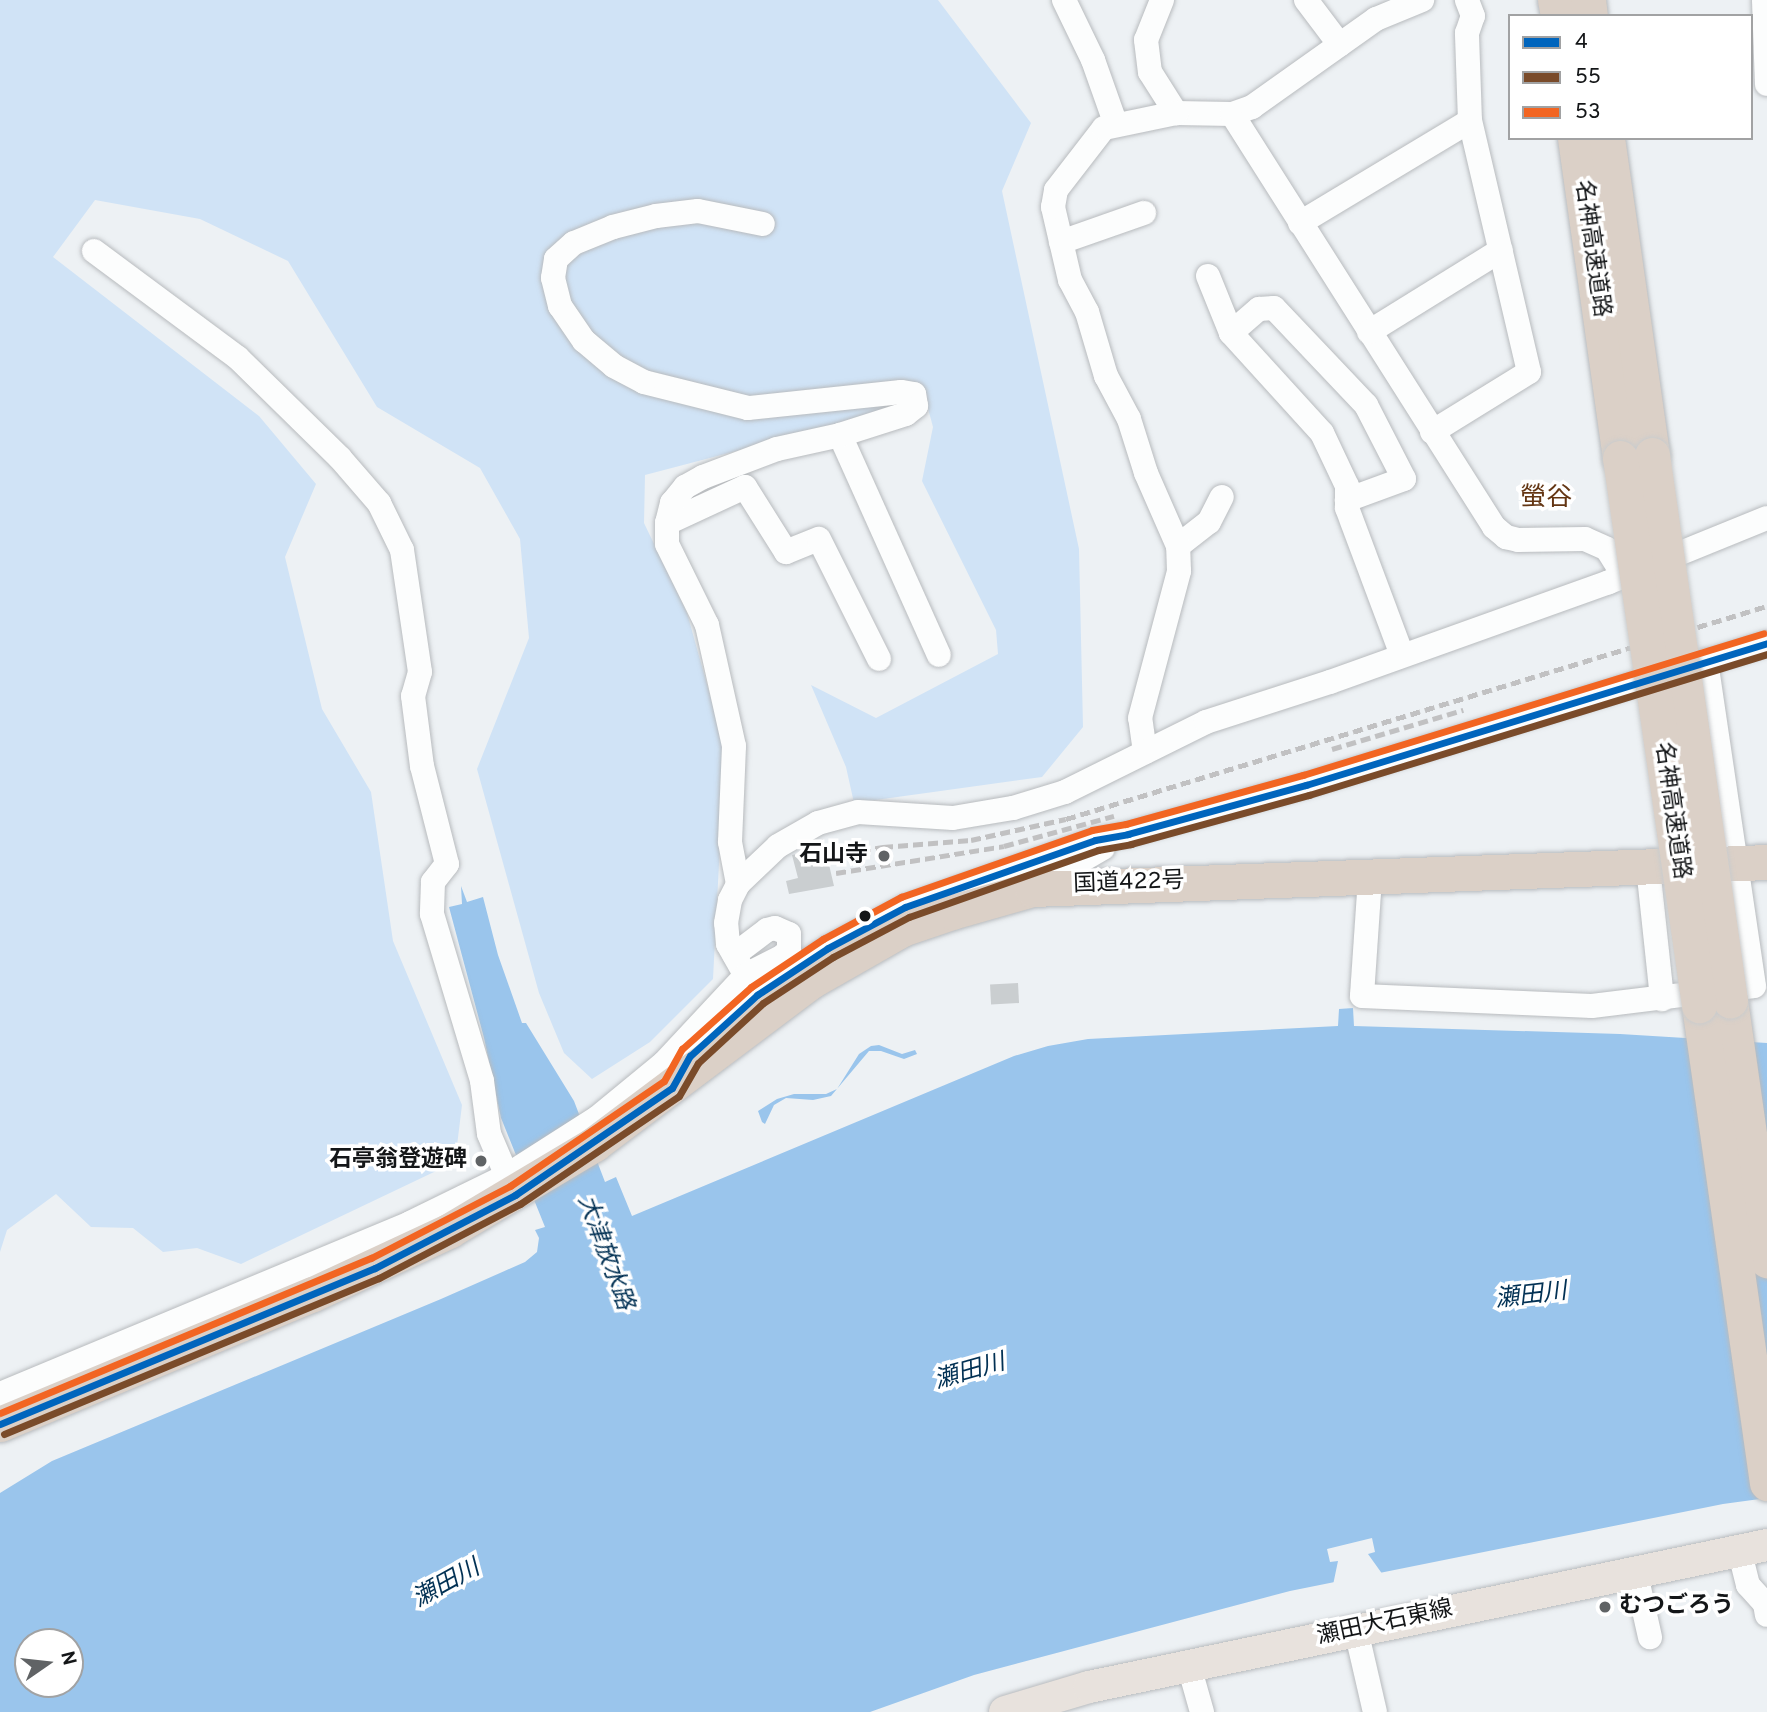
<!DOCTYPE html>
<meta charset="utf-8">
<style>
body{margin:0}
#map{position:relative;width:1767px;height:1712px;overflow:hidden;background:#edf1f4;font-family:Overpass,"Noto Sans JP",sans-serif}
div>[style]{position:absolute}
[style*='--x']{left:calc(var(--x)*1px);top:calc(var(--y)*1px);width:calc(var(--w)*1px);rotate:calc(var(--a)*1deg)}
.green>*{inset:0;background:#d0e3f6}
.water>*{inset:0;background:#9ac5ec}
.pier>*{inset:0;background:#edf1f4}
.building>*{inset:0;background:#caced0;transform-origin:0 0}
.roads{filter:drop-shadow(0 0 2px #b8bbbe) drop-shadow(0 0 2px #b8bbbe)}
.minor>*{height:24px;margin:-12px;padding:0 12px;transform-origin:12px;border-radius:12px;background:#fcfdfd}
.major>*{height:32px;margin:-16px;padding:0 16px;transform-origin:16px;border-radius:16px;background:#e8e2dd}
.highway>*{height:35px;margin:-17.5px;padding:0 17.5px;transform-origin:17.5px;border-radius:17.5px;background:#dbd0c7}
.rail>*{height:5px;margin-top:-2.5px;transform-origin:0;background:repeating-linear-gradient(90deg,#c1c1c2 0 10px,transparent 0 15px)}
.bridges{filter:drop-shadow(0 0 2px #cacccd) drop-shadow(0 0 2px #cacccd)}
.highway-bridge>*{height:35px;margin:-17.5px;padding:0 17.5px;transform-origin:17.5px;border-radius:17.5px;background:#dbd0c7}
.bus-1>*{height:7px;margin:-3.5px;padding:0 3.5px;transform-origin:3.5px;border-radius:3.5px;background:#0065bd}
.bus-2>*{height:7px;margin:-3.5px;padding:0 3.5px;transform-origin:3.5px;border-radius:3.5px;background:#7a4b2a}
.bus-3>*{height:7px;margin:-3.5px;padding:0 3.5px;transform-origin:3.5px;border-radius:3.5px;background:#f26522}
.dots>*{width:19px;height:19px;translate:-50% -50%;box-sizing:border-box;border:4px solid #fff;border-radius:50%}
span{translate:-50% -50%;white-space:nowrap;text-align:center;line-height:1.15;-webkit-text-stroke:7px #fff;paint-order:stroke}
.street-label{font-size:23px;color:#141618}
.poi-label{font-size:23px;color:#141618;font-weight:700}
.right{translate:-100% -50%;text-align:right}
.left{translate:0 -50%;text-align:left}
.water-label{font-size:24px;color:#023154;font-style:italic}
.quarter-label{font-size:26px;color:#643614}
.legend{position:absolute;left:1508px;top:14px;width:245px;height:126px;box-sizing:border-box;background:#fff;border:2px solid #a1a2a3;margin:0;padding:9px 12px;list-style:none;font-size:21px;color:#141618}
.legend li{display:flex;align-items:center;gap:14px;height:35px}
.legend b{width:35px;border:2px solid #a1a2a3}
.north{position:absolute;left:14px;top:1628px;width:70px;height:70px;box-sizing:border-box;background:#fff;border:2px solid #a1a2a3;border-radius:50%;rotate:76deg;font-size:19px;font-weight:700;line-height:28px;text-align:center;color:#141618}
.north::after{content:'';display:block;margin:auto;width:24px;height:32px;background:#606365;clip-path:polygon(50% 0,100% 100%,50% 72%,0 100%)}
</style>
<div id="map">
<div class="green">
<div style="clip-path:polygon(0 0,938px 0,1031px 123px,1002px 191px,1079px 549px,1083px 727px,1042px 777px,854px 803px,846px 767px,811px 685px,876px 718px,998px 654px,996px 630px,922px 481px,933px 427px,926px 401px,645px 475px,644px 523px,687px 613px,725px 749px,713px 979px,650px 1042px,592px 1079px,564px 1053px,539px 993px,477px 769px,529px 638px,520px 539px,480px 468px,377px 407px,288px 261px,200px 219px,95px 200px,53px 257px,259px 416px,316px 484px,285px 557px,322px 709px,371px 792px,393px 941px,462px 1105px,455px 1162px,241px 1264px,197px 1248px,163px 1252px,133px 1228px,91px 1227px,56px 1194px,7px 1230px,0 1252px)"></div>
</div>
<div class="water">
<div style="clip-path:polygon(evenodd,461px 886px,467px 902px,483px 897px,498px 955px,522px 1023px,526px 1023px,574px 1101px,605px 1182px,616px 1177px,632px 1216px,1014px 1056px,1048px 1046px,1088px 1039px,1338px 1026px,1339px 1009px,1353px 1008px,1354px 1026px,1620px 1034px,1767px 1043px,1767px 1498px,1723px 1504px,1290px 1591px,974px 1675px,870px 1712px,0 1712px,0 1493px,52px 1461px,441px 1299px,525px 1262px,537px 1252px,539px 1238px,535px 1230px,545px 1227px,501px 1118px,484px 1038px,449px 907px,462px 904px,461px 886px,28px 1642px,70px 1642px,70px 1684px,28px 1684px,28px 1642px)"></div>
<div style="clip-path:polygon(879px 1045px,902px 1054px,915px 1050px,917px 1054px,904px 1059px,881px 1051px,869px 1051px,831px 1096px,813px 1100px,786px 1098px,774px 1105px,765px 1124px,762px 1122px,758px 1111px,777px 1099px,794px 1094px,826px 1094px,837px 1089px,859px 1054px,871px 1046px)"></div>
</div>
<div class="pier">
<div style="clip-path:polygon(1372px 1538px,1375px 1552px,1368px 1554px,1383px 1575px,1333px 1585px,1338px 1561px,1330px 1562px,1327px 1549px)"></div>
</div>
<div class="building">
<div style="clip-path:polygon(823px 839px,834px 886px,789px 894px,786px 881px,798px 878px,792px 855px,809px 851px,811px 857px,820px 855px,817px 842px)"></div>
<div style="left:1018px;top:983px;width:20px;height:28px;rotate:87deg"></div>
</div>
<div class="roads">
<div class="minor">
<div style="--x:1064;--y:0;--w:67;--a:64.2"></div>
<div style="--x:1093;--y:60;--w:69;--a:70.5"></div>
<div style="--x:1162;--y:0;--w:43;--a:111.8"></div>
<div style="--x:1146;--y:40;--w:32;--a:83"></div>
<div style="--x:1150;--y:72;--w:49;--a:57.6"></div>
<div style="--x:1176;--y:113;--w:56;--a:1"></div>
<div style="--x:1232;--y:114;--w:489;--a:57.6"></div>
<div style="--x:1494;--y:527;--w:16;--a:40"></div>
<div style="--x:1506;--y:537;--w:12;--a:14"></div>
<div style="--x:1518;--y:540;--w:67;--a:-0.9"></div>
<div style="--x:1585;--y:539;--w:24;--a:24"></div>
<div style="--x:1607;--y:549;--w:32;--a:58"></div>
<div style="--x:1306;--y:0;--w:56;--a:52.9"></div>
<div style="--x:1764;--y:0;--w:84;--a:88"></div>
<div style="--x:1232;--y:114;--w:21;--a:-19"></div>
<div style="--x:1252;--y:107;--w:152;--a:-35.4"></div>
<div style="--x:1376;--y:19;--w:50;--a:-22.4"></div>
<div style="--x:1300;--y:223;--w:198;--a:-31"></div>
<div style="--x:1061;--y:242;--w:88;--a:-19.3"></div>
<div style="--x:94;--y:251;--w:179;--a:36.6"></div>
<div style="--x:238;--y:358;--w:143;--a:44.4"></div>
<div style="--x:340;--y:458;--w:60;--a:49.1"></div>
<div style="--x:379;--y:503;--w:52;--a:63.9"></div>
<div style="--x:402;--y:550;--w:123;--a:81.6"></div>
<div style="--x:420;--y:672;--w:25;--a:106"></div>
<div style="--x:413;--y:696;--w:71;--a:82.7"></div>
<div style="--x:422;--y:766;--w:101;--a:75.7"></div>
<div style="--x:447;--y:864;--w:23;--a:128"></div>
<div style="--x:433;--y:882;--w:32;--a:92"></div>
<div style="--x:432;--y:914;--w:174;--a:73.3"></div>
<div style="--x:482;--y:1081;--w:53;--a:82.5"></div>
<div style="--x:489;--y:1134;--w:66;--a:66.9"></div>
<div style="--x:1208;--y:276;--w:61;--a:68"></div>
<div style="--x:1231;--y:333;--w:135;--a:47.7"></div>
<div style="--x:1322;--y:433;--w:59;--a:64.7"></div>
<div style="--x:1347;--y:486;--w:22;--a:90"></div>
<div style="--x:1347;--y:508;--w:157;--a:69.5"></div>
<div style="--x:1369;--y:332;--w:155;--a:-31.8"></div>
<div style="--x:1231;--y:333;--w:37;--a:-41"></div>
<div style="--x:1259;--y:309;--w:15;--a:-4"></div>
<div style="--x:1274;--y:308;--w:134;--a:46.5"></div>
<div style="--x:1366;--y:405;--w:83;--a:62.8"></div>
<div style="--x:1404;--y:479;--w:61;--a:159.8"></div>
<div style="--x:1432;--y:432;--w:114;--a:-31.7"></div>
<div style="--x:1529;--y:372;--w:258;--a:-103.2"></div>
<div style="--x:1470;--y:121;--w:88;--a:-92"></div>
<div style="--x:1467;--y:33;--w:18;--a:-71"></div>
<div style="--x:1473;--y:16;--w:17;--a:-111"></div>
<div style="--x:840;--y:435;--w:241;--a:65.8"></div>
<div style="--x:667;--y:523;--w:86;--a:-24.8"></div>
<div style="--x:745;--y:487;--w:77;--a:57.8"></div>
<div style="--x:786;--y:552;--w:35;--a:-22"></div>
<div style="--x:819;--y:539;--w:134;--a:63.4"></div>
<div style="--x:1178;--y:546;--w:39;--a:-38"></div>
<div style="--x:1209;--y:522;--w:28;--a:-63"></div>
<div style="--x:1145;--y:752;--w:34;--a:-98"></div>
<div style="--x:1140;--y:718;--w:152;--a:-75.1"></div>
<div style="--x:1179;--y:571;--w:25;--a:-92"></div>
<div style="--x:1178;--y:546;--w:80;--a:-113.7"></div>
<div style="--x:1146;--y:473;--w:57;--a:-107.5"></div>
<div style="--x:1129;--y:419;--w:49;--a:-118.1"></div>
<div style="--x:1106;--y:376;--w:67;--a:-106.5"></div>
<div style="--x:1087;--y:312;--w:36;--a:-118"></div>
<div style="--x:1070;--y:280;--w:75;--a:-103.1"></div>
<div style="--x:1053;--y:207;--w:17;--a:-80"></div>
<div style="--x:1056;--y:190;--w:78;--a:-52.3"></div>
<div style="--x:1104;--y:128;--w:74;--a:-11.8"></div>
<div style="--x:1648;--y:867;--w:133;--a:83.9"></div>
<div style="--x:1370;--y:878;--w:118;--a:93.9"></div>
<div style="--x:1362;--y:996;--w:230;--a:2.5"></div>
<div style="--x:1592;--y:1006;--w:163;--a:-7"></div>
<div style="--x:1754;--y:986;--w:329;--a:-98.4"></div>
<div style="--x:738;--y:884;--w:43;--a:-100.8"></div>
<div style="--x:730;--y:842;--w:96;--a:-87.6"></div>
<div style="--x:734;--y:746;--w:124;--a:-102.6"></div>
<div style="--x:707;--y:625;--w:90;--a:-116.3"></div>
<div style="--x:667;--y:544;--w:21;--a:-90"></div>
<div style="--x:667;--y:523;--w:21;--a:-76"></div>
<div style="--x:672;--y:503;--w:21;--a:-51"></div>
<div style="--x:685;--y:487;--w:21;--a:-29"></div>
<div style="--x:703;--y:477;--w:79;--a:-20.7"></div>
<div style="--x:777;--y:449;--w:65;--a:-12.5"></div>
<div style="--x:840;--y:435;--w:69;--a:-17.7"></div>
<div style="--x:906;--y:414;--w:13;--a:-39"></div>
<div style="--x:916;--y:406;--w:12;--a:-99"></div>
<div style="--x:914;--y:394;--w:13;--a:-171"></div>
<div style="--x:901;--y:392;--w:154;--a:174"></div>
<div style="--x:748;--y:408;--w:107;--a:-166"></div>
<div style="--x:644;--y:382;--w:34;--a:-152"></div>
<div style="--x:614;--y:366;--w:39;--a:-140"></div>
<div style="--x:584;--y:341;--w:42;--a:-124.4"></div>
<div style="--x:560;--y:306;--w:29;--a:-104"></div>
<div style="--x:553;--y:278;--w:19;--a:-81"></div>
<div style="--x:556;--y:259;--w:24;--a:-42"></div>
<div style="--x:574;--y:243;--w:42;--a:-22.3"></div>
<div style="--x:613;--y:227;--w:44;--a:-14.3"></div>
<div style="--x:656;--y:216;--w:42;--a:-6.8"></div>
<div style="--x:698;--y:211;--w:66;--a:11.3"></div>
<div style="--x:1037;--y:886;--w:76;--a:-29.9"></div>
<div style="--x:767;--y:1013;--w:79;--a:-119.5"></div>
<div style="--x:728;--y:944;--w:21;--a:-95"></div>
<div style="--x:726;--y:923;--w:23;--a:-80"></div>
<div style="--x:730;--y:900;--w:18;--a:-63"></div>
<div style="--x:738;--y:884;--w:55;--a:-43.5"></div>
<div style="--x:778;--y:846;--w:46;--a:-29.9"></div>
<div style="--x:818;--y:823;--w:41;--a:-15.4"></div>
<div style="--x:858;--y:812;--w:95;--a:3.6"></div>
<div style="--x:953;--y:818;--w:61;--a:-9.5"></div>
<div style="--x:1013;--y:808;--w:54;--a:-17.1"></div>
<div style="--x:1065;--y:792;--w:157;--a:-26.4"></div>
<div style="--x:1206;--y:722;--w:130;--a:-17.9"></div>
<div style="--x:1330;--y:682;--w:296;--a:-19.7"></div>
<div style="--x:1609;--y:582;--w:170;--a:-22.1"></div>
<div style="--x:695;--y:1051;--w:61;--a:-43.7"></div>
<div style="--x:739;--y:1009;--w:51;--a:-36.2"></div>
<div style="--x:780;--y:979;--w:57;--a:-32.9"></div>
<div style="--x:828;--y:948;--w:87;--a:-28"></div>
<div style="--x:905;--y:907;--w:201;--a:-19.4"></div>
<div style="--x:1095;--y:840;--w:34;--a:-10"></div>
<div style="--x:1128;--y:834;--w:185;--a:-15.4"></div>
<div style="--x:1306;--y:785;--w:482;--a:-17.1"></div>
<div style="--x:0;--y:1394;--w:444;--a:-22.6"></div>
<div style="--x:410;--y:1223;--w:107;--a:-26.1"></div>
<div style="--x:506;--y:1176;--w:108;--a:-32.5"></div>
<div style="--x:597;--y:1118;--w:87;--a:-39.4"></div>
<div style="--x:664;--y:1063;--w:120;--a:-47"></div>
<div style="--x:746;--y:975;--w:42;--a:-27.2"></div>
<div style="--x:783;--y:956;--w:8;--a:-45"></div>
<div style="--x:789;--y:950;--w:16;--a:-90"></div>
<div style="--x:789;--y:934;--w:15;--a:-157"></div>
<div style="--x:775;--y:928;--w:8;--a:166"></div>
<div style="--x:767;--y:930;--w:41;--a:142.9"></div>
<div style="--x:1739;--y:1549;--w:37;--a:76"></div>
<div style="--x:1748;--y:1585;--w:25;--a:48"></div>
<div style="--x:1765;--y:1604;--w:11;--a:80"></div>
<div style="--x:1635;--y:1570;--w:69;--a:77.4"></div>
<div style="--x:1356;--y:1630;--w:84;--a:77"></div>
<div style="--x:1189;--y:1666;--w:48;--a:74.2"></div>
</div>
<div class="major">
<div style="--x:1005;--y:1712;--w:88;--a:-16.6"></div>
<div style="--x:1089;--y:1687;--w:693;--a:-11.83"></div>
</div>
<div class="highway">
<div style="--x:1555;--y:0;--w:16;--a:79"></div>
<div style="--x:1588;--y:0;--w:16;--a:83"></div>
<div style="--x:1575;--y:138;--w:323;--a:82"></div>
<div style="--x:1607;--y:138;--w:320;--a:81.9"></div>
<div style="--x:1730;--y:1000;--w:263;--a:81.9"></div>
<div style="--x:1699;--y:1005;--w:483;--a:81.9"></div>
<div style="--x:0;--y:1424;--w:339;--a:-22.6"></div>
<div style="--x:313;--y:1294;--w:151;--a:-25"></div>
<div style="--x:450;--y:1230;--w:168;--a:-30.8"></div>
<div style="--x:594;--y:1144;--w:271;--a:-36.9"></div>
<div style="--x:811;--y:981;--w:105;--a:-29.7"></div>
<div style="--x:902;--y:929;--w:53;--a:-18.8"></div>
<div style="--x:952;--y:912;--w:83;--a:-16"></div>
<div style="--x:1032;--y:889;--w:735;--a:-2.1"></div>
</div>
</div>
<div class="rail">
<div style="--x:1332;--y:749;--w:137;--a:-16.6"></div>
<div style="--x:831;--y:855;--w:53;--a:-8.7"></div>
<div style="--x:883;--y:847;--w:88;--a:-4.5"></div>
<div style="--x:971;--y:840;--w:97;--a:-12.5"></div>
<div style="--x:1066;--y:819;--w:733;--a:-16.9"></div>
<div style="--x:836;--y:873;--w:170;--a:-9.1"></div>
<div style="--x:1004;--y:846;--w:114;--a:-15.3"></div>
</div>
<div class="bridges">
<div class="highway-bridge">
<div style="--x:1652;--y:455;--w:551;--a:81.86"></div>
<div style="--x:1620;--y:458;--w:553;--a:81.78"></div>
</div>
</div>
<div class="bus-1">
<div style="--x:0;--y:1424;--w:406;--a:-22.6"></div>
<div style="--x:375;--y:1268;--w:158;--a:-27.5"></div>
<div style="--x:515;--y:1195;--w:190;--a:-34.3"></div>
<div style="--x:672;--y:1088;--w:37;--a:-61"></div>
<div style="--x:690;--y:1056;--w:91;--a:-42.3"></div>
<div style="--x:757;--y:995;--w:85;--a:-33.5"></div>
<div style="--x:828;--y:948;--w:87;--a:-28"></div>
<div style="--x:905;--y:907;--w:201;--a:-19.4"></div>
<div style="--x:1095;--y:840;--w:34;--a:-10"></div>
<div style="--x:1128;--y:834;--w:185;--a:-15.4"></div>
<div style="--x:1306;--y:785;--w:482;--a:-17.1"></div>
</div>
<div class="bus-2">
<div style="--x:4;--y:1434;--w:406;--a:-22.6"></div>
<div style="--x:379;--y:1278;--w:159;--a:-27.7"></div>
<div style="--x:520;--y:1204;--w:192;--a:-34.2"></div>
<div style="--x:679;--y:1096;--w:38;--a:-60"></div>
<div style="--x:698;--y:1063;--w:88;--a:-42.7"></div>
<div style="--x:763;--y:1003;--w:84;--a:-33.3"></div>
<div style="--x:833;--y:957;--w:86;--a:-27.8"></div>
<div style="--x:909;--y:917;--w:201;--a:-19.5"></div>
<div style="--x:1098;--y:850;--w:34;--a:-10"></div>
<div style="--x:1131;--y:844;--w:185;--a:-15.4"></div>
<div style="--x:1309;--y:795;--w:479;--a:-17.1"></div>
</div>
<div class="bus-3">
<div style="--x:0;--y:1413;--w:402;--a:-22.7"></div>
<div style="--x:371;--y:1258;--w:157;--a:-27.4"></div>
<div style="--x:510;--y:1186;--w:186;--a:-34.3"></div>
<div style="--x:664;--y:1081;--w:37;--a:-61"></div>
<div style="--x:682;--y:1049;--w:93;--a:-41.9"></div>
<div style="--x:751;--y:987;--w:87;--a:-33.7"></div>
<div style="--x:823;--y:939;--w:89;--a:-28.3"></div>
<div style="--x:901;--y:897;--w:202;--a:-19.3"></div>
<div style="--x:1092;--y:830;--w:35;--a:-10"></div>
<div style="--x:1126;--y:824;--w:184;--a:-15.5"></div>
<div style="--x:1303;--y:775;--w:482;--a:-17.1"></div>
</div>
<div class="dots">
<div style="left:884px;top:856px;background:#606365"></div>
<div style="left:865px;top:916px;background:#141618"></div>
<div style="left:481px;top:1161px;background:#606365"></div>
<div style="left:1605px;top:1607px;background:#606365"></div>
</div>
<div class="street-label">
<span style="left:1591px;top:249px;rotate:82deg">名神高速道路</span>
<span style="left:1671px;top:811px;rotate:82deg">名神高速道路</span>
<span style="left:1129px;top:884px;rotate:-2deg">国道422号</span>
<span style="left:1385px;top:1624px;rotate:-12deg">瀬田大石東線</span>
</div>
<div class="poi-label">
<span class="right" style="left:868px;top:856px">石山寺</span>
<span class="right" style="left:467px;top:1161px">石亭翁登遊碑</span>
<span class="left" style="left:1619px;top:1607px">むつごろう</span>
</div>
<div class="water-label">
<span style="left:604px;top:1253px;rotate:70deg">大津放水路</span>
<span style="left:1531px;top:1297px;rotate:-7deg">瀬田川</span>
<span style="left:970px;top:1373px;rotate:-16deg">瀬田川</span>
<span style="left:447px;top:1585px;rotate:-29deg">瀬田川</span>
</div>
<div class="quarter-label">
<span style="left:1546px;top:499px">螢谷</span>
</div>
<ul class="legend">
<li><b style="height:9px;background:#0065bd"></b>4</li>
<li><b style="height:9px;background:#7a4b2a"></b>55</li>
<li><b style="height:9px;background:#f26522"></b>53</li>
</ul>
<div class="north">N</div>
</div>
